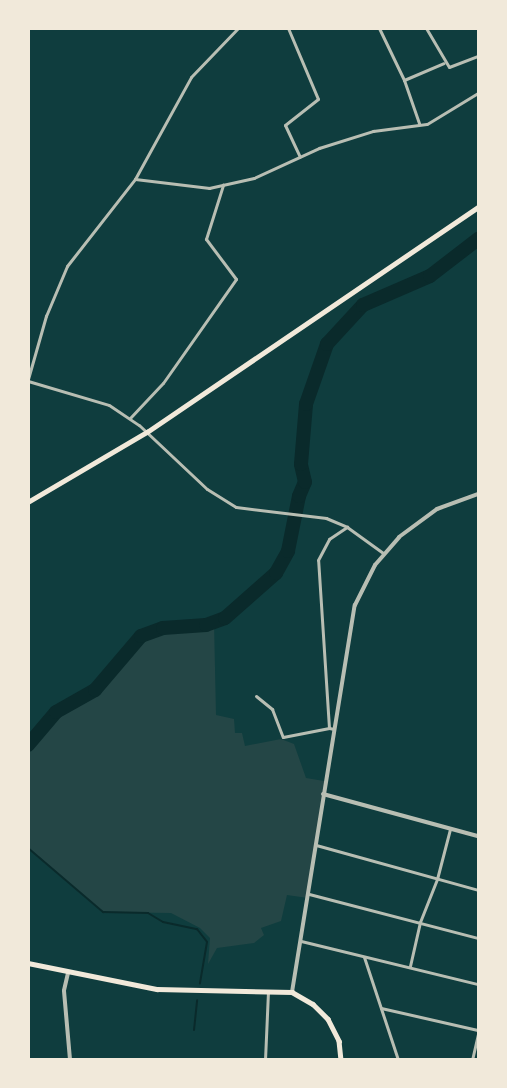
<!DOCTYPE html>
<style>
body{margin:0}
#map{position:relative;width:507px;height:1088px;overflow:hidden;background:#0f3d3e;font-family:"Source Sans 3",sans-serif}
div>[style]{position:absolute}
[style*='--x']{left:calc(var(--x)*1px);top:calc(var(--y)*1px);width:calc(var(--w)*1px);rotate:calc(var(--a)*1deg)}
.green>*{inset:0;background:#244646}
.stream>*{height:2px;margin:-1px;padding:0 1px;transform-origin:1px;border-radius:1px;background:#0a2a2b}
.river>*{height:14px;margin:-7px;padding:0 7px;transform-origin:7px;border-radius:7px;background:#0a2a2b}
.minor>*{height:3px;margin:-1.5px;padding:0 1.5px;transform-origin:1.5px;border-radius:1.5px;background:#b8beb3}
.tertiary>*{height:4px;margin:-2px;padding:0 2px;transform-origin:2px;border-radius:2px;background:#b8beb3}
.secondary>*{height:4.5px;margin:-2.25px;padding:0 2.25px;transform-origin:2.25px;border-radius:2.25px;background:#f1e9da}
span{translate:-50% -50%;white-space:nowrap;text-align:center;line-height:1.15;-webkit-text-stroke:4.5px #f1e9da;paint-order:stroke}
.frame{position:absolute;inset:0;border:30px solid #f1e9da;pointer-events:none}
</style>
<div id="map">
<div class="green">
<div style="clip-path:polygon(214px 622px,216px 715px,234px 719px,235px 733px,242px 733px,245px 746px,281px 739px,294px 744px,306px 778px,324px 781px,324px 787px,308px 898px,287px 895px,281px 921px,261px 928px,264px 935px,254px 943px,217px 948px,208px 964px,210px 938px,200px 928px,171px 913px,103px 912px,29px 848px,28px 744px,56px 712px,103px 681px,141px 636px,163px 628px)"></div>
</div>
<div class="stream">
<div style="--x:28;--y:848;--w:99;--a:40.5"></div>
<div style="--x:103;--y:912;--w:45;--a:1.3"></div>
<div style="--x:148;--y:913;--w:17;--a:31"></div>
<div style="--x:163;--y:922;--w:35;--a:12"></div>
<div style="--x:197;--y:929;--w:16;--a:52"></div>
<div style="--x:207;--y:942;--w:42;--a:99.7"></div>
<div style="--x:194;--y:1030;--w:30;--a:-84"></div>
</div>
<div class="river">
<div style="--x:28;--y:745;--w:43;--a:-49.7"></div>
<div style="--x:56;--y:712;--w:45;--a:-29.4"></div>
<div style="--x:95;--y:690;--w:71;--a:-49.6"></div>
<div style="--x:141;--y:636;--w:23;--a:-20"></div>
<div style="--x:163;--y:628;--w:43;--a:-4"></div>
<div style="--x:206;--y:625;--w:20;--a:-20"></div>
<div style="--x:225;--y:618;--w:68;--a:-41.4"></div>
<div style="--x:276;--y:573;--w:25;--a:-61"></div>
<div style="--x:288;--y:551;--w:56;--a:-78.7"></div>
<div style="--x:299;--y:496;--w:15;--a:-67"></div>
<div style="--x:305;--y:482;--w:18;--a:-103"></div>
<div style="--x:301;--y:464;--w:60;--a:-85.2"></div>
<div style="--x:306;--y:404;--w:64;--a:-70.7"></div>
<div style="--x:327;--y:344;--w:53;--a:-47.3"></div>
<div style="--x:363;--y:305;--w:73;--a:-23.4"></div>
<div style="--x:430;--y:276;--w:61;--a:-37.6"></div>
</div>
<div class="minor">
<div style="--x:288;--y:28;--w:77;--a:67.1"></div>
<div style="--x:318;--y:99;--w:42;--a:141.8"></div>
<div style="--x:285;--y:125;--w:35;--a:65"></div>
<div style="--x:379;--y:28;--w:58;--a:64.3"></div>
<div style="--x:404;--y:80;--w:46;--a:70.8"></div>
<div style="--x:426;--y:28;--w:45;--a:59.5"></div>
<div style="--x:449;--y:67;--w:31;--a:-21"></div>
<div style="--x:404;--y:80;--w:43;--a:-23"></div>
<div style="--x:135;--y:179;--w:75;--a:6.9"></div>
<div style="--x:209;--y:188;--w:46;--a:-12.5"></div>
<div style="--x:254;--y:178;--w:72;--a:-24.8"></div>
<div style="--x:319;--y:148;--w:57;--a:-17.5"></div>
<div style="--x:373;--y:131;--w:54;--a:-7.4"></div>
<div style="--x:427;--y:124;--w:60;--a:-31.3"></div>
<div style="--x:28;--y:379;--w:66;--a:-74.1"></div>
<div style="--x:46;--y:316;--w:54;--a:-67.2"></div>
<div style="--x:67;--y:266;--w:110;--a:-52"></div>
<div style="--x:135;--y:179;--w:116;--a:-61.2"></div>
<div style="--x:191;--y:77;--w:68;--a:-46.2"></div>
<div style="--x:28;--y:381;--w:84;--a:16.5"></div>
<div style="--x:109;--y:405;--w:36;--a:34"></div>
<div style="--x:139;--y:425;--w:93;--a:43.3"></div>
<div style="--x:207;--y:489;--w:34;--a:32"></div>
<div style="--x:236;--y:507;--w:91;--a:7"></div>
<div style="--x:326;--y:518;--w:23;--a:23"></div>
<div style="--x:347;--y:527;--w:44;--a:35.8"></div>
<div style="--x:130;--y:418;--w:48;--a:-46.7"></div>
<div style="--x:163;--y:383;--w:127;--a:-54.9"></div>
<div style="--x:236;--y:279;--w:50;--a:-126.9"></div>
<div style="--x:206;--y:239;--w:57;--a:-72.5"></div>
<div style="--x:256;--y:696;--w:21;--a:39"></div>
<div style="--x:272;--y:709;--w:30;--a:69"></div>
<div style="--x:283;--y:737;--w:47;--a:-11.1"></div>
<div style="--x:334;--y:729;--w:5;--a:-169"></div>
<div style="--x:329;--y:728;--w:168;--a:-93.7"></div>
<div style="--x:318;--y:560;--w:24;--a:-62"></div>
<div style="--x:329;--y:539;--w:22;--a:-34"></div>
<div style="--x:316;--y:845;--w:168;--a:15.5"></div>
<div style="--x:309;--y:894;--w:175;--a:14.6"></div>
<div style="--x:301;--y:941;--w:182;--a:13.7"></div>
<div style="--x:364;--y:957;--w:108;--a:71.7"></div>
<div style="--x:410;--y:966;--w:45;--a:-77.2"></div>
<div style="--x:420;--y:922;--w:46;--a:-68.4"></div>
<div style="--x:437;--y:879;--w:52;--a:-75.4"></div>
<div style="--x:381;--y:1008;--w:99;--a:12.8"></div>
<div style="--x:265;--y:1060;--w:68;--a:-87.5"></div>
<div style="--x:472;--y:1060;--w:27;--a:-77"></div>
</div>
<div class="tertiary">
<div style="--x:323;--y:794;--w:161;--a:15.2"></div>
<div style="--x:68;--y:973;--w:18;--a:103"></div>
<div style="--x:64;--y:991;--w:69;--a:85"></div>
<div style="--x:292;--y:992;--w:392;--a:-80.8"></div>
<div style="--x:355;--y:605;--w:45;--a:-63.4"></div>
<div style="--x:375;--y:565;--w:37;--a:-49"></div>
<div style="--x:399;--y:537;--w:47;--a:-36.4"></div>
<div style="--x:437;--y:509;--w:44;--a:-20.1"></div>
</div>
<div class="secondary">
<div style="--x:28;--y:502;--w:138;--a:-30.5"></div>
<div style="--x:147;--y:432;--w:400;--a:-34.2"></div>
<div style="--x:28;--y:963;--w:132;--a:11.4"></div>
<div style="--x:157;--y:989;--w:135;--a:1.3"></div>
<div style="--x:292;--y:992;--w:24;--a:30"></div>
<div style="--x:313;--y:1004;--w:21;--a:45"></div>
<div style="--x:328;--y:1019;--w:25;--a:63"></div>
<div style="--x:339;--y:1041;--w:19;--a:84"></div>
</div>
<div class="frame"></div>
</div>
